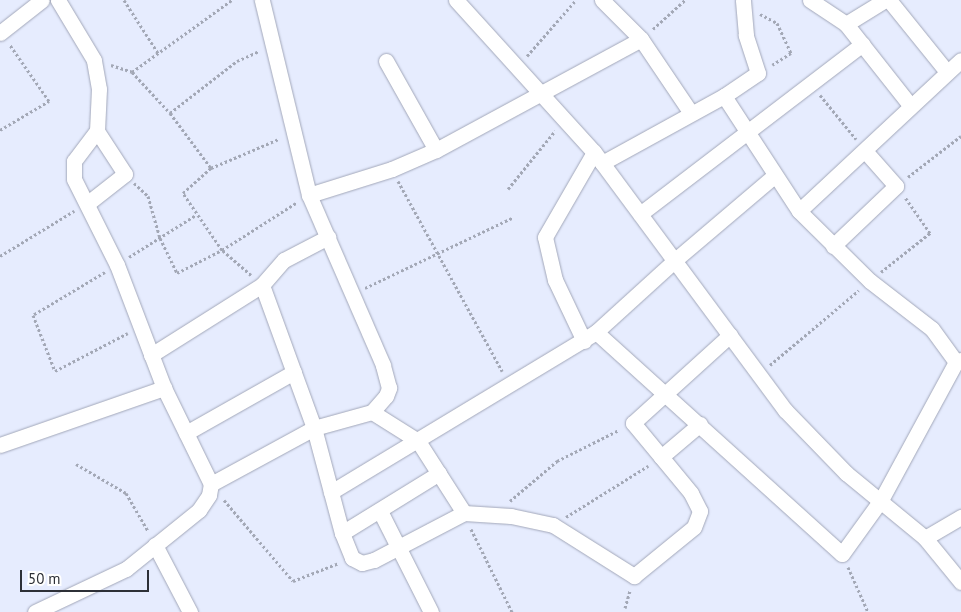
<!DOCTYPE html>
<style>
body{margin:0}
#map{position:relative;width:961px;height:612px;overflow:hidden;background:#e6ecfe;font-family:"PT Sans",sans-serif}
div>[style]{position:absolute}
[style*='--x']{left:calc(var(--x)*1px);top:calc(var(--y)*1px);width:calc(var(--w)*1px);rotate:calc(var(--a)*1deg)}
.path>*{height:3px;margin-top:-1.5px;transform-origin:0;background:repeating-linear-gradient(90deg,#a3a8b6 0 2.5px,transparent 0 5px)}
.roads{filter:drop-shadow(0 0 1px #a2a7b9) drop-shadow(0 0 1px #a2a7b9)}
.street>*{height:15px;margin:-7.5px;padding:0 7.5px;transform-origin:7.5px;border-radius:7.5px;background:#fff}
span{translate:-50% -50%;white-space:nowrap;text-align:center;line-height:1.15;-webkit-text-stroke:4px #fff;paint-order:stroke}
.scale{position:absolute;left:20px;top:570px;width:129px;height:22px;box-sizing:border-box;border:2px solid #2d3037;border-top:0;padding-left:6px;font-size:15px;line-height:18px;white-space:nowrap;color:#2d3037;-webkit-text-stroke:4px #fff;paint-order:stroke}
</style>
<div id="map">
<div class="path">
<div style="--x:124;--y:0;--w:63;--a:57.3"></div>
<div style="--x:760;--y:14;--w:19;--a:28"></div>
<div style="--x:777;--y:23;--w:33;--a:65"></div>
<div style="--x:791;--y:53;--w:22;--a:148"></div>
<div style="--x:653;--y:29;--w:43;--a:-42.2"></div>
<div style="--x:527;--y:56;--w:74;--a:-48.8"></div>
<div style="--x:111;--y:65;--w:22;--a:18"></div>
<div style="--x:132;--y:72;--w:56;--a:47.2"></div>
<div style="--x:170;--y:113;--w:69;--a:53.3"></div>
<div style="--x:132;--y:72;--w:123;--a:-35.8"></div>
<div style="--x:820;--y:95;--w:57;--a:50.7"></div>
<div style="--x:170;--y:113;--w:85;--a:-37.8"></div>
<div style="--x:237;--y:61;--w:24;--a:-24"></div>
<div style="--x:0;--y:130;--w:57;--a:-30.6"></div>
<div style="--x:49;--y:101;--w:68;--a:-124.9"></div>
<div style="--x:908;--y:177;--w:67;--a:-37.7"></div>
<div style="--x:398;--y:181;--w:217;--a:61.3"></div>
<div style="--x:134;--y:183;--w:19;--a:43"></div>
<div style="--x:148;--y:196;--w:44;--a:74.1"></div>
<div style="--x:160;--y:238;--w:39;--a:64"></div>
<div style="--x:177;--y:273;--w:51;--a:-27.1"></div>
<div style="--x:222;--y:250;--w:88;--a:-32.4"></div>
<div style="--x:508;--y:189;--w:75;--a:-51"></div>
<div style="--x:0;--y:256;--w:87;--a:-31.3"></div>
<div style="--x:129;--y:257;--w:79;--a:-32.1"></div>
<div style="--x:105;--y:272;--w:84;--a:149.2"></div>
<div style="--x:33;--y:315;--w:60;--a:68.6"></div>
<div style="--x:55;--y:371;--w:82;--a:-27.5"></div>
<div style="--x:881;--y:272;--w:63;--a:-38.5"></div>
<div style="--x:930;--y:233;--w:44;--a:-124.8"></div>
<div style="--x:251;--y:275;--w:38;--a:-139"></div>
<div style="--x:222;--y:250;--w:69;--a:-124.4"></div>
<div style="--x:183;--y:193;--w:38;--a:-42"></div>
<div style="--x:211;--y:168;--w:74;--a:-23.1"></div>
<div style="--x:365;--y:288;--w:163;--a:-25.5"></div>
<div style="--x:770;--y:365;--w:116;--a:-40.1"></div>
<div style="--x:76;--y:464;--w:58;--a:30.1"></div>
<div style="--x:126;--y:493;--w:44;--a:59.9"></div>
<div style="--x:224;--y:500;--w:106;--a:49.6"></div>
<div style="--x:293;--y:581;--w:49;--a:-21.4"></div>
<div style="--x:510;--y:501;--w:62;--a:-40.4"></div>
<div style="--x:557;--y:461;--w:69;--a:-26.6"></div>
<div style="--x:566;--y:517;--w:97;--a:-31.9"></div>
<div style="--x:471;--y:529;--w:93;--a:63.7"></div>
<div style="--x:848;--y:567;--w:49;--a:66"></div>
<div style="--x:625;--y:608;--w:19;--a:-74"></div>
</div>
<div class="roads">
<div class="street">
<div style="--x:456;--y:0;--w:205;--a:47.8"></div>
<div style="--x:594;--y:152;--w:321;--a:53.5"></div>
<div style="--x:785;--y:410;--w:88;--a:45.9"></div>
<div style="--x:846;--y:473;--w:102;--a:39.4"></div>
<div style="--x:925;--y:538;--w:57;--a:50.7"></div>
<div style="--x:602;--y:0;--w:55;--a:45"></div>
<div style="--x:641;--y:39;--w:89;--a:56"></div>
<div style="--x:810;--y:0;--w:43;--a:33.7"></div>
<div style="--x:846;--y:24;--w:103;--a:51.7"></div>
<div style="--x:889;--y:0;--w:92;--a:51.1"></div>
<div style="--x:846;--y:24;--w:46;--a:-31.6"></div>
<div style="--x:0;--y:33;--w:53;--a:-38.2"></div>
<div style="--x:386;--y:61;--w:102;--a:60.7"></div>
<div style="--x:724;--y:96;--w:137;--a:56.9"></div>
<div style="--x:799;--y:211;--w:100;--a:44.6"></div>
<div style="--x:870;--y:281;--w:78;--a:37.7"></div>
<div style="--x:932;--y:329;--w:41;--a:54"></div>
<div style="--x:602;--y:163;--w:139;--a:-28.8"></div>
<div style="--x:724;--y:96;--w:41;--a:-34.1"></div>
<div style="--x:758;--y:73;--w:40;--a:-108"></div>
<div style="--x:746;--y:35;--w:35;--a:-95"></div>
<div style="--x:309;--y:195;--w:87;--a:-17.4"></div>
<div style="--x:392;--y:169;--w:48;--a:-23.4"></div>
<div style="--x:436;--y:150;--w:233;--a:-28.4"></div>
<div style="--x:88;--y:203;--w:47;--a:-38.1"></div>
<div style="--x:125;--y:174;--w:51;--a:-123.1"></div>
<div style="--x:799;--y:211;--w:221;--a:-43"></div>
<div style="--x:640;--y:214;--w:280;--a:-37.4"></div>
<div style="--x:833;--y:246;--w:87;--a:-43.6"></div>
<div style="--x:896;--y:186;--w:47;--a:-131.5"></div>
<div style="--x:262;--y:285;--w:152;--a:70"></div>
<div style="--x:314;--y:428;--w:109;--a:75.1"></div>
<div style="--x:342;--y:533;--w:27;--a:68"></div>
<div style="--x:352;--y:558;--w:11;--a:27"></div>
<div style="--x:362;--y:563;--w:12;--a:-14"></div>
<div style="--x:374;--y:560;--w:102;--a:-27.6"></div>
<div style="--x:464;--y:513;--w:47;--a:3.7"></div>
<div style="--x:511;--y:516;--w:43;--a:12.1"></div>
<div style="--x:553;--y:525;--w:96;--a:32.2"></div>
<div style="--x:634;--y:576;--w:77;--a:-39.2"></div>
<div style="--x:694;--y:527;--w:17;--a:-69"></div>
<div style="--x:700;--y:511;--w:20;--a:-117"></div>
<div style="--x:691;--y:493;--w:91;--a:-129.6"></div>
<div style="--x:633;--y:423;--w:131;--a:-42.2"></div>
<div style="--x:596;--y:332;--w:331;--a:42.1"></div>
<div style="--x:842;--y:554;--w:67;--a:-54.2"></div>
<div style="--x:881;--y:500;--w:157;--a:-61.5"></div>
<div style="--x:956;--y:362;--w:5;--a:-22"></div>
<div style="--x:584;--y:341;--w:68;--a:-115.4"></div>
<div style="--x:555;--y:280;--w:44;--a:-103.1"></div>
<div style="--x:545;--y:237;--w:98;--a:-60"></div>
<div style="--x:151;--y:355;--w:131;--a:-32.2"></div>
<div style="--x:262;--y:285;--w:33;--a:-49"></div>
<div style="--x:284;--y:260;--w:50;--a:-27.6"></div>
<div style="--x:372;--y:412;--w:54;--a:32.2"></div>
<div style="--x:418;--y:441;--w:85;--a:57.4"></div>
<div style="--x:186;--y:433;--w:124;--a:-29.5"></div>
<div style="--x:0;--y:445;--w:174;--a:-19.2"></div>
<div style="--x:661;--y:457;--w:51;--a:-40.2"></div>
<div style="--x:211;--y:484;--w:117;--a:-28.5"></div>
<div style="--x:314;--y:428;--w:60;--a:-15.4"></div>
<div style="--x:372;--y:412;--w:21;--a:-49"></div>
<div style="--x:386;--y:396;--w:9;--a:-69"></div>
<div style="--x:389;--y:388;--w:24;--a:-105"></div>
<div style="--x:383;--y:365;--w:185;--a:-113.5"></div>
<div style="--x:309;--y:195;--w:201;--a:-103.6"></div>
<div style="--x:331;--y:492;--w:310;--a:-31.1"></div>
<div style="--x:596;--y:332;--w:107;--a:-42.3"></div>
<div style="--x:675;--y:260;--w:130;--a:-40.3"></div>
<div style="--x:380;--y:511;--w:113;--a:63.2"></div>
<div style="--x:342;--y:533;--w:114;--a:-31.7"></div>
<div style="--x:925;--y:538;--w:42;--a:-30.3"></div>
<div style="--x:155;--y:545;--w:76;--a:62.4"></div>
<div style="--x:35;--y:612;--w:101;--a:-25.3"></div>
<div style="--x:126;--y:569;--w:94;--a:-38.9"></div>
<div style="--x:199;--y:510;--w:18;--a:-56"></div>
<div style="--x:209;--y:495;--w:11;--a:-80"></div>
<div style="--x:211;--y:484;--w:107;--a:-116.1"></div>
<div style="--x:164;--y:388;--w:132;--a:-110.9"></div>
<div style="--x:117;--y:265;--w:96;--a:-116.6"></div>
<div style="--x:74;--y:179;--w:18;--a:-90"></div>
<div style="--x:74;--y:161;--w:38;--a:-53"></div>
<div style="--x:97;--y:131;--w:42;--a:-87.3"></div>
<div style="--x:99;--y:89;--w:29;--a:-100"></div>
<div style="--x:94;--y:60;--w:70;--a:-121"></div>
</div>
</div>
<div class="scale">50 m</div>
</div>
